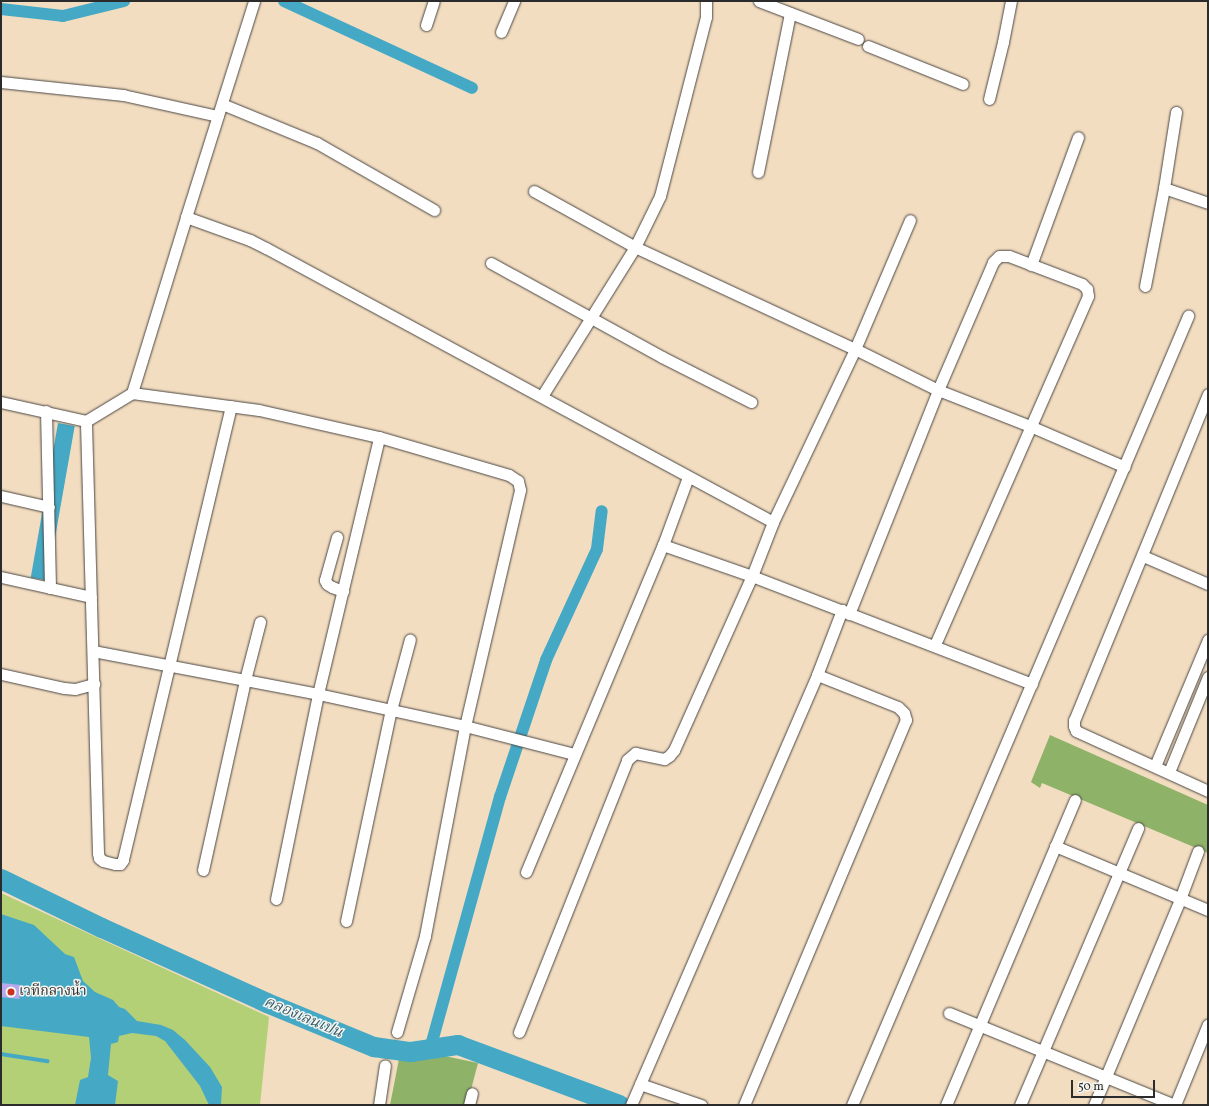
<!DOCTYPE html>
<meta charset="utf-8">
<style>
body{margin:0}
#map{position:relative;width:1209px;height:1106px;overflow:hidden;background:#f3ddc1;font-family:Vollkorn,"Noto Serif Thai",serif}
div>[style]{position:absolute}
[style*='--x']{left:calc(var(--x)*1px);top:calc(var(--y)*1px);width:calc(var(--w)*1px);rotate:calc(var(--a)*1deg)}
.green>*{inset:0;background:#b3d077}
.forest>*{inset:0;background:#8eb268}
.water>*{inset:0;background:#45a9c5;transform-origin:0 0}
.stream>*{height:3.5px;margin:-1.75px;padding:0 1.75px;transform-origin:1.75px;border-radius:1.75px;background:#45a9c5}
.canal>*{height:12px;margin:-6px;padding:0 6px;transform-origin:6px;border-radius:6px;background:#45a9c5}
.river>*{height:20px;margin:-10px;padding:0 10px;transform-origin:10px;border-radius:10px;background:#45a9c5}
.building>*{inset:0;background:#b8a8eb;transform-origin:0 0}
.roads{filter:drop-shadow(0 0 1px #494642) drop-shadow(0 0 1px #494642)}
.minor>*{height:11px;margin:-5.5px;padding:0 5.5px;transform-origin:5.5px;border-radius:5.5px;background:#fff}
.dots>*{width:11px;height:11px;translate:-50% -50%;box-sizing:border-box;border:2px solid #f6f6f2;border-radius:50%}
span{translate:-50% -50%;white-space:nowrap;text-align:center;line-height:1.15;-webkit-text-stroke:3px #f6f6f2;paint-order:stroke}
.poi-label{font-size:14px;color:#2b2b2b}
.left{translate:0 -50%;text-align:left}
.water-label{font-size:15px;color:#355d69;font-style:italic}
.frame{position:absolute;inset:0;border:2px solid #2b2b2b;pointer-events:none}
.scale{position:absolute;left:1071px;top:1080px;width:84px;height:18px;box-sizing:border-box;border:2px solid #2b2b2b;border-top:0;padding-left:5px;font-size:12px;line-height:14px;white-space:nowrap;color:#2b2b2b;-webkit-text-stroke:3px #f6f6f2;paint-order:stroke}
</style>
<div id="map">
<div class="green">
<div style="clip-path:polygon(1px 893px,269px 1017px,260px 1105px,1px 1105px)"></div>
</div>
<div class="forest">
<div style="clip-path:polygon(1050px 735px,1208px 805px,1208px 853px,1042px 783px,1040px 788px,1031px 782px)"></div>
<div style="clip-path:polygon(440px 1055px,478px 1063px,467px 1105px,390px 1105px,399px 1059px)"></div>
</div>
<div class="water">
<div style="left:58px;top:423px;width:17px;height:157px;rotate:10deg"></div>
<div style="clip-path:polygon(1px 914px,34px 925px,65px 954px,74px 957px,83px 981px,95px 992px,113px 1000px,119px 1007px,125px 1009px,137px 1021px,161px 1025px,173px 1030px,185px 1040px,210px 1067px,222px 1087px,221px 1105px,209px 1105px,200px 1086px,165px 1041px,156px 1036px,132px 1033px,119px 1036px,118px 1042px,111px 1044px,108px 1075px,118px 1081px,115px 1105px,75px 1105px,80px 1080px,88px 1077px,91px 1058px,89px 1037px,1px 1026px)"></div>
</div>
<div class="stream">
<div style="--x:1;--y:1054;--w:47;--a:8.7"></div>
</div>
<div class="canal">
<div style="--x:284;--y:1;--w:207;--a:24.8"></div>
<div style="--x:1;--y:9;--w:62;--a:6.4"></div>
<div style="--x:63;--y:16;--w:63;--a:-13.8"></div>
<div style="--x:430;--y:1049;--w:262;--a:-74.5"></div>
<div style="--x:500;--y:797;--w:145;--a:-71.4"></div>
<div style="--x:546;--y:660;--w:122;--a:-65.3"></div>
<div style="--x:597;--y:549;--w:38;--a:-83"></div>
</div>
<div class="river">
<div style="--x:1;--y:879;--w:112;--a:25.9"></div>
<div style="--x:102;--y:928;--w:181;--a:24.4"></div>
<div style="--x:267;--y:1003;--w:116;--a:22.4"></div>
<div style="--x:374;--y:1047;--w:37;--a:8"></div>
<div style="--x:411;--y:1052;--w:48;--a:-8.5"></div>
<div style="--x:458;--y:1045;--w:172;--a:20.4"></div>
</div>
<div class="building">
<div style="left:1px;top:983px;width:20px;height:14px;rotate:6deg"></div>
</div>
<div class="roads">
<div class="minor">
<div style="--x:759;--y:1;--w:106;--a:21"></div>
<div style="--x:426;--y:25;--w:25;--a:-72"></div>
<div style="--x:501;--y:32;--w:34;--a:-67"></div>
<div style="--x:868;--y:46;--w:102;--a:21.8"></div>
<div style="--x:1;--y:82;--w:123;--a:6.1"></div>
<div style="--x:123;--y:95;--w:97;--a:12.5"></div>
<div style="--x:989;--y:99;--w:59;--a:-76.2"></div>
<div style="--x:1003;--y:42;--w:42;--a:-79"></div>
<div style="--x:222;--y:104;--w:103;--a:22.3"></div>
<div style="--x:317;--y:143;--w:135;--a:29.8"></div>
<div style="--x:758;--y:172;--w:162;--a:-78.6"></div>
<div style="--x:1164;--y:188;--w:46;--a:18.8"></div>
<div style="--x:534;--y:191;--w:115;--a:29"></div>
<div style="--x:635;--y:247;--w:242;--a:24.9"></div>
<div style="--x:855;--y:349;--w:93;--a:26.3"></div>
<div style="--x:938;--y:390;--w:99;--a:21.4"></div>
<div style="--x:1030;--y:426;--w:103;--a:23.3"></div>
<div style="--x:186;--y:217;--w:68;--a:19.8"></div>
<div style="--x:250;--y:240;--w:18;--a:27"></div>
<div style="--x:266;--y:248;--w:576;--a:28.39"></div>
<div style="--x:491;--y:263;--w:195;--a:28.8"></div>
<div style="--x:662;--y:357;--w:100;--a:26.8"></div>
<div style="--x:1031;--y:265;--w:136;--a:-69.8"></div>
<div style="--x:1145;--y:286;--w:100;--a:-79"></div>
<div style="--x:1164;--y:188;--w:77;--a:-81"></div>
<div style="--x:132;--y:393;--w:184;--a:-72.9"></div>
<div style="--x:186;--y:217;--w:226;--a:-72.5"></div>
<div style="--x:1208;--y:394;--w:352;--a:112.3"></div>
<div style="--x:1074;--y:720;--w:6;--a:90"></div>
<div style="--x:1074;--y:726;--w:5;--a:68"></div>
<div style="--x:1076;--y:731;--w:145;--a:24.4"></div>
<div style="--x:542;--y:396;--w:176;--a:-58"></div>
<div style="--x:635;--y:247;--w:57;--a:-63.9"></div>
<div style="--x:660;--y:196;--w:185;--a:-75.6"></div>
<div style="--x:706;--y:17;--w:16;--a:-90"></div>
<div style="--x:1;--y:402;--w:87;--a:12.6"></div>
<div style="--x:231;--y:406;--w:467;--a:103.4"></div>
<div style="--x:123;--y:860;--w:5;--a:127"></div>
<div style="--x:120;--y:864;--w:5;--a:180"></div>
<div style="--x:115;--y:864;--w:12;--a:-166"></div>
<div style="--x:103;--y:861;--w:5;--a:-143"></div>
<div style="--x:99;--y:858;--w:5;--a:-101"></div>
<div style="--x:98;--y:853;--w:432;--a:-91.6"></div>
<div style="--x:86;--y:421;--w:54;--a:-31.3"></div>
<div style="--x:132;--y:393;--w:128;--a:7.6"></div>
<div style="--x:259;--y:410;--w:123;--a:12.7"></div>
<div style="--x:379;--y:437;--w:135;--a:16.3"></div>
<div style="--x:509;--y:475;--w:11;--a:34"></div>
<div style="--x:518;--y:481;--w:9;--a:77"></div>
<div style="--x:520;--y:490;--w:242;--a:103.1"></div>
<div style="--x:465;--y:726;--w:214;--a:100.8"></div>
<div style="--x:425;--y:936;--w:100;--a:106.3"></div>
<div style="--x:46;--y:411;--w:177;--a:88.7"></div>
<div style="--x:1;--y:496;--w:49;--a:12.9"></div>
<div style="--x:337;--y:537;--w:45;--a:105.6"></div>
<div style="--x:325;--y:580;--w:4;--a:63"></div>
<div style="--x:327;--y:584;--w:6;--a:31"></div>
<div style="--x:332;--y:587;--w:12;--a:20"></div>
<div style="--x:663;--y:545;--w:94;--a:19.2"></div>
<div style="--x:752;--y:576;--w:300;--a:21.1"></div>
<div style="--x:1143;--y:556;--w:71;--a:23.3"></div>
<div style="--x:1;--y:577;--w:92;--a:12.5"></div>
<div style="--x:849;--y:614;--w:241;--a:-68.3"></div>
<div style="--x:938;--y:390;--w:139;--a:-66.7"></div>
<div style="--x:993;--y:262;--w:8;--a:-45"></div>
<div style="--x:999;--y:256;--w:10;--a:0"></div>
<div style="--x:1009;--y:256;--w:78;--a:21"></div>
<div style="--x:1082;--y:284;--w:7;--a:45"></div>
<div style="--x:1087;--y:289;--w:7;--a:82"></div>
<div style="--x:1088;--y:296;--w:381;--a:113.7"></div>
<div style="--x:93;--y:651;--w:229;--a:10.8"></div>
<div style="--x:318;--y:694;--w:150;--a:12.3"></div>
<div style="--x:465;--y:726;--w:113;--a:14.4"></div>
<div style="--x:1;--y:674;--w:65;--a:12.5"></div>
<div style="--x:64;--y:688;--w:11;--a:5"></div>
<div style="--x:75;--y:689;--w:20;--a:-15"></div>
<div style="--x:1155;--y:766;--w:137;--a:-67.2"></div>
<div style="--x:1169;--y:772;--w:103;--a:-67.7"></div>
<div style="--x:1055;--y:846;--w:166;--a:22.7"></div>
<div style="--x:203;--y:870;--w:195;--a:-77.5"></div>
<div style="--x:245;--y:680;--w:60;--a:-75.5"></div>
<div style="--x:526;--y:872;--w:355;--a:-67.3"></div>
<div style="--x:663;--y:545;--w:72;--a:-69.8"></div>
<div style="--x:276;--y:899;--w:209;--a:-78.4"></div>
<div style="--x:318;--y:694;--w:264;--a:-76.6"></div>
<div style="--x:346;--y:921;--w:216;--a:-78"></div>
<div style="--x:391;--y:710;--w:73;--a:-75"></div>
<div style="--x:949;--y:1013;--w:243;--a:22.2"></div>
<div style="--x:519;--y:1032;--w:293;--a:-68.3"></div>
<div style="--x:627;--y:760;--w:11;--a:-41"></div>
<div style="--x:635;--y:753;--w:30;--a:12"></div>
<div style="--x:664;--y:759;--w:6;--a:-31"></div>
<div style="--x:669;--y:756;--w:8;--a:-50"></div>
<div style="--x:674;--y:750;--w:191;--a:-65.9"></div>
<div style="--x:752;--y:576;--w:58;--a:-68.7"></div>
<div style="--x:773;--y:522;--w:191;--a:-64.6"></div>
<div style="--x:855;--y:349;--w:140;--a:-66.9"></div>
<div style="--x:640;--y:1084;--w:65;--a:19"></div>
<div style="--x:379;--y:1105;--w:40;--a:-81.5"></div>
<div style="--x:469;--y:1105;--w:12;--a:-76"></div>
<div style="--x:631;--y:1105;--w:469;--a:-66.6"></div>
<div style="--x:817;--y:675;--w:70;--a:-69"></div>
<div style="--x:744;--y:1105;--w:418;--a:-67.2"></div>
<div style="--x:906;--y:720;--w:7;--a:-106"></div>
<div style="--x:904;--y:713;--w:8;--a:-135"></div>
<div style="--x:898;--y:707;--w:87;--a:-158.4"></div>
<div style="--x:852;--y:1105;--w:858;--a:-66.93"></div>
<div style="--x:946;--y:1105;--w:331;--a:-67.1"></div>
<div style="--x:1020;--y:1105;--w:301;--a:-66.9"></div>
<div style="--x:1094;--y:1105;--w:223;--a:-67.3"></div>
<div style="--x:1180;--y:899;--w:51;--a:-69.4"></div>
<div style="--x:1175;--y:1105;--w:87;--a:-67.8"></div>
</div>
</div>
<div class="dots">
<div style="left:11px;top:992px;background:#c8321e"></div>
</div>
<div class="poi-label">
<span class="left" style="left:19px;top:992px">เวทีกลางน้ำ</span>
</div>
<div class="water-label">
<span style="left:303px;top:1018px;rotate:23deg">คลองเลนเปน</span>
</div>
<div class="frame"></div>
<div class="scale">50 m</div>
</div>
